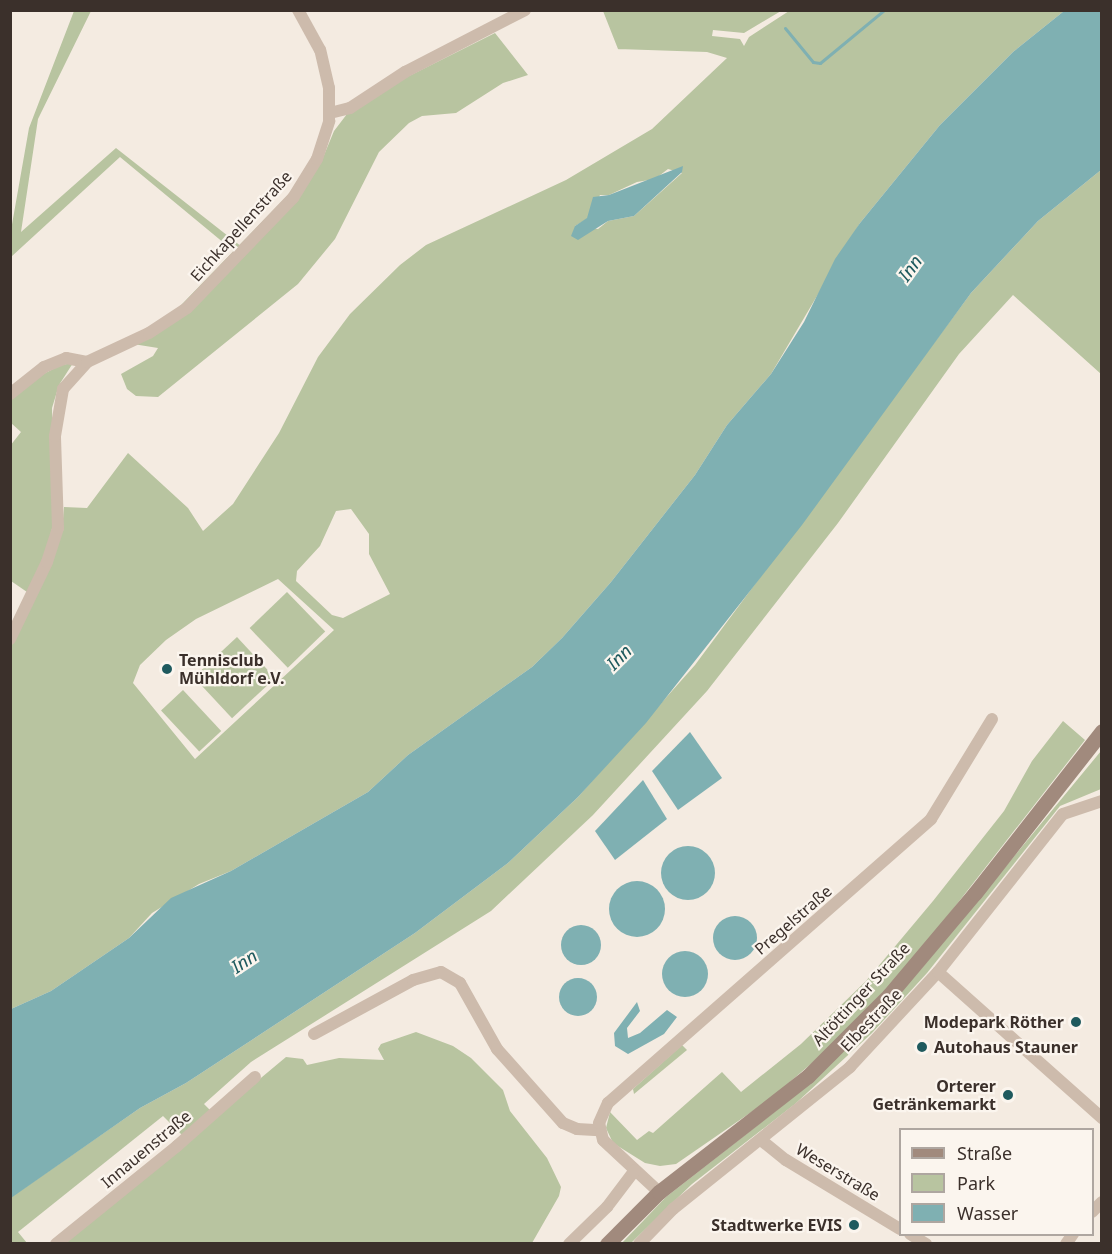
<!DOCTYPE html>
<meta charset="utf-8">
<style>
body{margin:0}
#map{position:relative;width:1112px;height:1254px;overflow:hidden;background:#f4ebe1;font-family:"Noto Sans",sans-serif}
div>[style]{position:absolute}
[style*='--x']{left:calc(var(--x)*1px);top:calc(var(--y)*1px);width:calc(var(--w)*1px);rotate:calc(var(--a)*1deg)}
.green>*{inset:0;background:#b8c4a0;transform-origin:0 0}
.water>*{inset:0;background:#7fb0b2}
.round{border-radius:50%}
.stream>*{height:3px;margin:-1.5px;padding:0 1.5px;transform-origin:1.5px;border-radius:1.5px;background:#7fb0b2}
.street>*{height:12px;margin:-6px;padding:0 6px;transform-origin:6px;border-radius:6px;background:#cdbbac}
.secondary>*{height:15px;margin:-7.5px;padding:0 7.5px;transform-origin:7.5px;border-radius:7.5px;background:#a18a7d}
.dots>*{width:16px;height:16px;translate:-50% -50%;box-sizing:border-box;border:3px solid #fbf5ee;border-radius:50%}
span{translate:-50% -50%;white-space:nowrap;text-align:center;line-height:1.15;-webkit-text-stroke:4.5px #fbf5ee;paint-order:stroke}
.street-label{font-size:16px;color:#3b302b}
.poi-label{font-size:16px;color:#3b302b;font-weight:700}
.left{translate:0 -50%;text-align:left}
.right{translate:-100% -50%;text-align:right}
.water-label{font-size:18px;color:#1f5a5e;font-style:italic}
.frame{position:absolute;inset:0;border:12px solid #3b302b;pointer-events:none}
.legend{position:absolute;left:899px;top:1128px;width:195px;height:108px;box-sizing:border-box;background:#fbf5ee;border:2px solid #aea6a0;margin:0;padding:8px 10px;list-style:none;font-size:18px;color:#3b302b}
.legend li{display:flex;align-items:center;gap:12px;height:30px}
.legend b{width:30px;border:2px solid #aea6a0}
</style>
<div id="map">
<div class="green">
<div style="clip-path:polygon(74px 11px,91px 11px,38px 119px,21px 232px,116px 148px,242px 247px,236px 253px,120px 157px,11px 257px,11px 230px,29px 128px)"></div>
<div style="clip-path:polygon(evenodd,603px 11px,781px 11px,744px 33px,713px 30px,712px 36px,740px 39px,744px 46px,749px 37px,789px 11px,1064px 11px,1013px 52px,940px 125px,860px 223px,771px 374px,727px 425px,695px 475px,611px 582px,562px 638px,532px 667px,408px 755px,368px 792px,231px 871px,199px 884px,152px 913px,129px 938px,51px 991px,11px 1009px,10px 649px,62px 531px,64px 507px,87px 508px,128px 453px,188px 508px,203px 531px,233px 504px,279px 433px,318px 357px,350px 314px,400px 265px,426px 245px,566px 180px,652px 129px,727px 58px,707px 52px,618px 49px,603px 11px,668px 169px,682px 173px,634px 216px,608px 221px,598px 229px,575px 226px,587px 219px,600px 195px,609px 195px,637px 182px,655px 179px,668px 169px,603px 11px,351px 509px,369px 534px,369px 554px,390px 594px,343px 618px,332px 615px,296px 581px,297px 571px,320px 546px,336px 511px,351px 509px,603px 11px,278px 579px,334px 630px,195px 759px,133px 683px,140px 665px,166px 640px,196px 619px,278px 579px)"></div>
<div style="clip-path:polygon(495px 33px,528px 75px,503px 83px,456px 113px,422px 116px,409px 123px,379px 152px,335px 239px,298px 284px,158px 397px,136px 396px,127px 389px,121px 374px,153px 356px,158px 348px,133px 344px,151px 336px,322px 160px,334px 131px,347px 114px,369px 96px)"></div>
<div style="clip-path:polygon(1101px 170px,1101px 374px,1013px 295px,959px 354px,838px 523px,707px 691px,593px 815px,491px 911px,251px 1062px,204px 1104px,213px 1113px,185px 1138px,163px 1116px,18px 1232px,27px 1243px,11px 1243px,10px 1198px,140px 1108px,186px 1083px,415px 933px,508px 863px,578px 797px,695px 665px,971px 293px,1038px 221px)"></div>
<div style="clip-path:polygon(73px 363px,59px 385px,52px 408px,54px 522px,43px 560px,27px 592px,11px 581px,10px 446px,21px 432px,11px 423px,11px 399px,26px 383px,61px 365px)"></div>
<div style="left:287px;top:592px;width:55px;height:52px;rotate:46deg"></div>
<div style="left:237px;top:637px;width:56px;height:59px;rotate:47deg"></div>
<div style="left:183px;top:690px;width:56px;height:30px;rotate:47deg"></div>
<div style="clip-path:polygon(1063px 721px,1085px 740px,907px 968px,820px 1056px,770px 1099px,676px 1164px,660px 1166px,645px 1163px,613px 1143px,606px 1128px,610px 1112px,637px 1140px,649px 1131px,653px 1133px,722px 1072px,741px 1092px,801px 1044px,866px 981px,933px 901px,1004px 811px,1032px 761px)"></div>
<div style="clip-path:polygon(1101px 751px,1101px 789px,1060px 806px,927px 973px,872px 1033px,795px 1104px,692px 1184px,631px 1243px,621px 1244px,666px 1197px,777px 1110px,857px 1039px,921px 969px)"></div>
<div style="clip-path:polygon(416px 1032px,453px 1046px,471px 1058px,503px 1090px,510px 1111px,547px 1158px,561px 1187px,559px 1196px,532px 1243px,62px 1244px,286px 1057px,303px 1059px,307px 1065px,339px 1058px,384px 1060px,378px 1049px,381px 1044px)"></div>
<div style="clip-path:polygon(682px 1045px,687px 1050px,634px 1094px,633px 1089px)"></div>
</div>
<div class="water">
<div style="clip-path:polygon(1064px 11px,1101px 11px,1101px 170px,1038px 221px,971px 293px,802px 525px,646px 723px,578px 797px,508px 863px,415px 933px,186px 1083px,140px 1108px,11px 1198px,11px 1009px,51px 991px,129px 938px,171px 898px,231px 871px,368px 792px,408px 755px,532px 667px,562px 638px,611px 582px,695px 475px,727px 425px,771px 374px,804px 322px,835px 259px,860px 223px,940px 125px,1013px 52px)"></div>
<div style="clip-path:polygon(683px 166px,682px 172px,634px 216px,608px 221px,578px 240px,571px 236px,575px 226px,587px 218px,593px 197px,609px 195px)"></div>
<div style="clip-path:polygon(690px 732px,722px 778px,678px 810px,652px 771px)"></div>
<div style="clip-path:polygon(643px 780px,667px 819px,615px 860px,595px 831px)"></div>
<div class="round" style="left:661px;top:846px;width:54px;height:54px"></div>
<div class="round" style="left:609px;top:881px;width:56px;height:56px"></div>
<div class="round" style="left:713px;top:916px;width:44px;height:44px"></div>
<div class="round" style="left:561px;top:925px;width:40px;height:40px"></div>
<div class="round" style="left:662px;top:951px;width:46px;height:46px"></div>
<div class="round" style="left:559px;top:978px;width:38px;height:38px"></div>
<div style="clip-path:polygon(637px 1002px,640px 1011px,627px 1028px,628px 1038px,640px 1033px,667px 1010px,677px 1017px,664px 1034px,628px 1054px,615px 1046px,614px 1033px)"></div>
</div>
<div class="stream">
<div style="--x:785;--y:28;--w:44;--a:50.5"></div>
<div style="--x:813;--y:62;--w:7;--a:8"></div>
<div style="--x:820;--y:63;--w:83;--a:-39.6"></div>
</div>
<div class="street">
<div style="--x:330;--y:113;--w:21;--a:-14"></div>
<div style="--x:350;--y:108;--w:66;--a:-33.2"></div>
<div style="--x:405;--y:72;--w:135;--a:-27.3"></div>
<div style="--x:10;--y:394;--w:43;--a:-38.5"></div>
<div style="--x:44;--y:367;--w:24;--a:-22"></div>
<div style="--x:66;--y:358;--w:21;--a:11"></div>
<div style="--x:10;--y:639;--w:85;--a:-64.3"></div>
<div style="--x:47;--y:562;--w:36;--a:-72"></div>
<div style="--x:58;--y:528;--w:92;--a:-91.9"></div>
<div style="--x:55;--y:436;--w:48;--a:-80.3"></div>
<div style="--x:63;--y:389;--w:36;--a:-48"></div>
<div style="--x:87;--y:362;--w:68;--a:-25.1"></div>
<div style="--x:149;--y:333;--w:45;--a:-33.3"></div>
<div style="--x:187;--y:308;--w:153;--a:-46.1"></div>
<div style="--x:293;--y:198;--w:46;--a:-58.4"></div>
<div style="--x:317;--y:159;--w:40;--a:-72"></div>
<div style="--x:329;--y:121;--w:33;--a:-90"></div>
<div style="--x:329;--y:88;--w:39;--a:-103"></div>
<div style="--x:320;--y:50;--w:46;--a:-118.8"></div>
<div style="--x:938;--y:972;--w:220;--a:41.7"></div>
<div style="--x:314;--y:1034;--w:113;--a:-28.6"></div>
<div style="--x:413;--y:980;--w:29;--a:-16"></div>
<div style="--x:441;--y:972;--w:22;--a:30"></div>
<div style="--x:460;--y:983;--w:76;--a:60.7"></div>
<div style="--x:497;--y:1049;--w:99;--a:48.3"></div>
<div style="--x:563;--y:1123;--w:15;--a:23"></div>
<div style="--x:577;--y:1129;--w:22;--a:3"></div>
<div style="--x:761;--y:1140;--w:32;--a:39"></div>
<div style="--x:786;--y:1160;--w:133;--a:31.2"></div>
<div style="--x:659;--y:1192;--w:76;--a:-137.1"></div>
<div style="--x:603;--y:1140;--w:17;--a:-103"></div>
<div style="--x:599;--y:1123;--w:22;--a:-66"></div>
<div style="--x:608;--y:1103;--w:430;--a:-41.3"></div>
<div style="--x:931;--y:819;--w:117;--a:-58.6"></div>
<div style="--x:1092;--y:1212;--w:14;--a:-45"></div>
<div style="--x:910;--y:1234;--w:19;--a:32"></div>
<div style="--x:56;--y:1244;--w:156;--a:-39"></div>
<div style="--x:177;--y:1146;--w:104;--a:-41.5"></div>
<div style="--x:569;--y:1244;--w:53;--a:-44.2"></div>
<div style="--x:607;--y:1207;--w:46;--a:-52.9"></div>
<div style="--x:639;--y:1244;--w:49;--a:-45.8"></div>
<div style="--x:673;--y:1209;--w:227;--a:-38.7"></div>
<div style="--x:850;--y:1067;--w:129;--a:-47.2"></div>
<div style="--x:938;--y:972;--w:201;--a:-51.7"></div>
<div style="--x:1063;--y:814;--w:41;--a:-18.4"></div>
<div style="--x:1066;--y:1244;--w:12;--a:-55"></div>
</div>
<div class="secondary">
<div style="--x:607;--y:1244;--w:74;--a:-45"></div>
<div style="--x:659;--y:1192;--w:189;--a:-37.9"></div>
<div style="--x:808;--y:1076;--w:115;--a:-45"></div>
<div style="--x:889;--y:995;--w:133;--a:-49.9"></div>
<div style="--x:975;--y:893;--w:206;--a:-51.9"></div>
</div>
<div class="dots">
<div style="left:167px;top:669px;background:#1f5a5e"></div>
<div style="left:1076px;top:1022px;background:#1f5a5e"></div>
<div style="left:922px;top:1047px;background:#1f5a5e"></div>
<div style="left:1008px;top:1095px;background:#1f5a5e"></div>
<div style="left:854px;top:1225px;background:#1f5a5e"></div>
</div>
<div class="street-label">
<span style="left:241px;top:226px;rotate:-48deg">Eichkapellenstraße</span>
<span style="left:793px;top:920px;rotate:-41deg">Pregelstraße</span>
<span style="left:861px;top:994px;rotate:-47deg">Altöttinger Straße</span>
<span style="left:871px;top:1020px;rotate:-46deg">Elbestraße</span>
<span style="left:146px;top:1149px;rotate:-40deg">Innauenstraße</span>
<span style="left:838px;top:1172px;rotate:31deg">Weserstraße</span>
</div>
<div class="poi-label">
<span class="left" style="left:179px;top:669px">Tennisclub<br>Mühldorf e.V.</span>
<span class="right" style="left:1064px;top:1022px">Modepark Röther</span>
<span class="left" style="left:934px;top:1047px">Autohaus Stauner</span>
<span class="right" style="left:996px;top:1095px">Orterer<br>Getränkemarkt</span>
<span class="right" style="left:842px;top:1225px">Stadtwerke EVIS</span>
</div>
<div class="water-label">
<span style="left:910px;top:268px;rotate:-54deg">Inn</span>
<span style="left:619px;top:657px;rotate:-45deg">Inn</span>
<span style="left:244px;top:961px;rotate:-34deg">Inn</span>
</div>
<div class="frame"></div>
<ul class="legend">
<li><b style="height:8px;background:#a18a7d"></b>Straße</li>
<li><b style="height:16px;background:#b8c4a0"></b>Park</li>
<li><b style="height:16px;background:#7fb0b2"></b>Wasser</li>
</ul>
</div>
